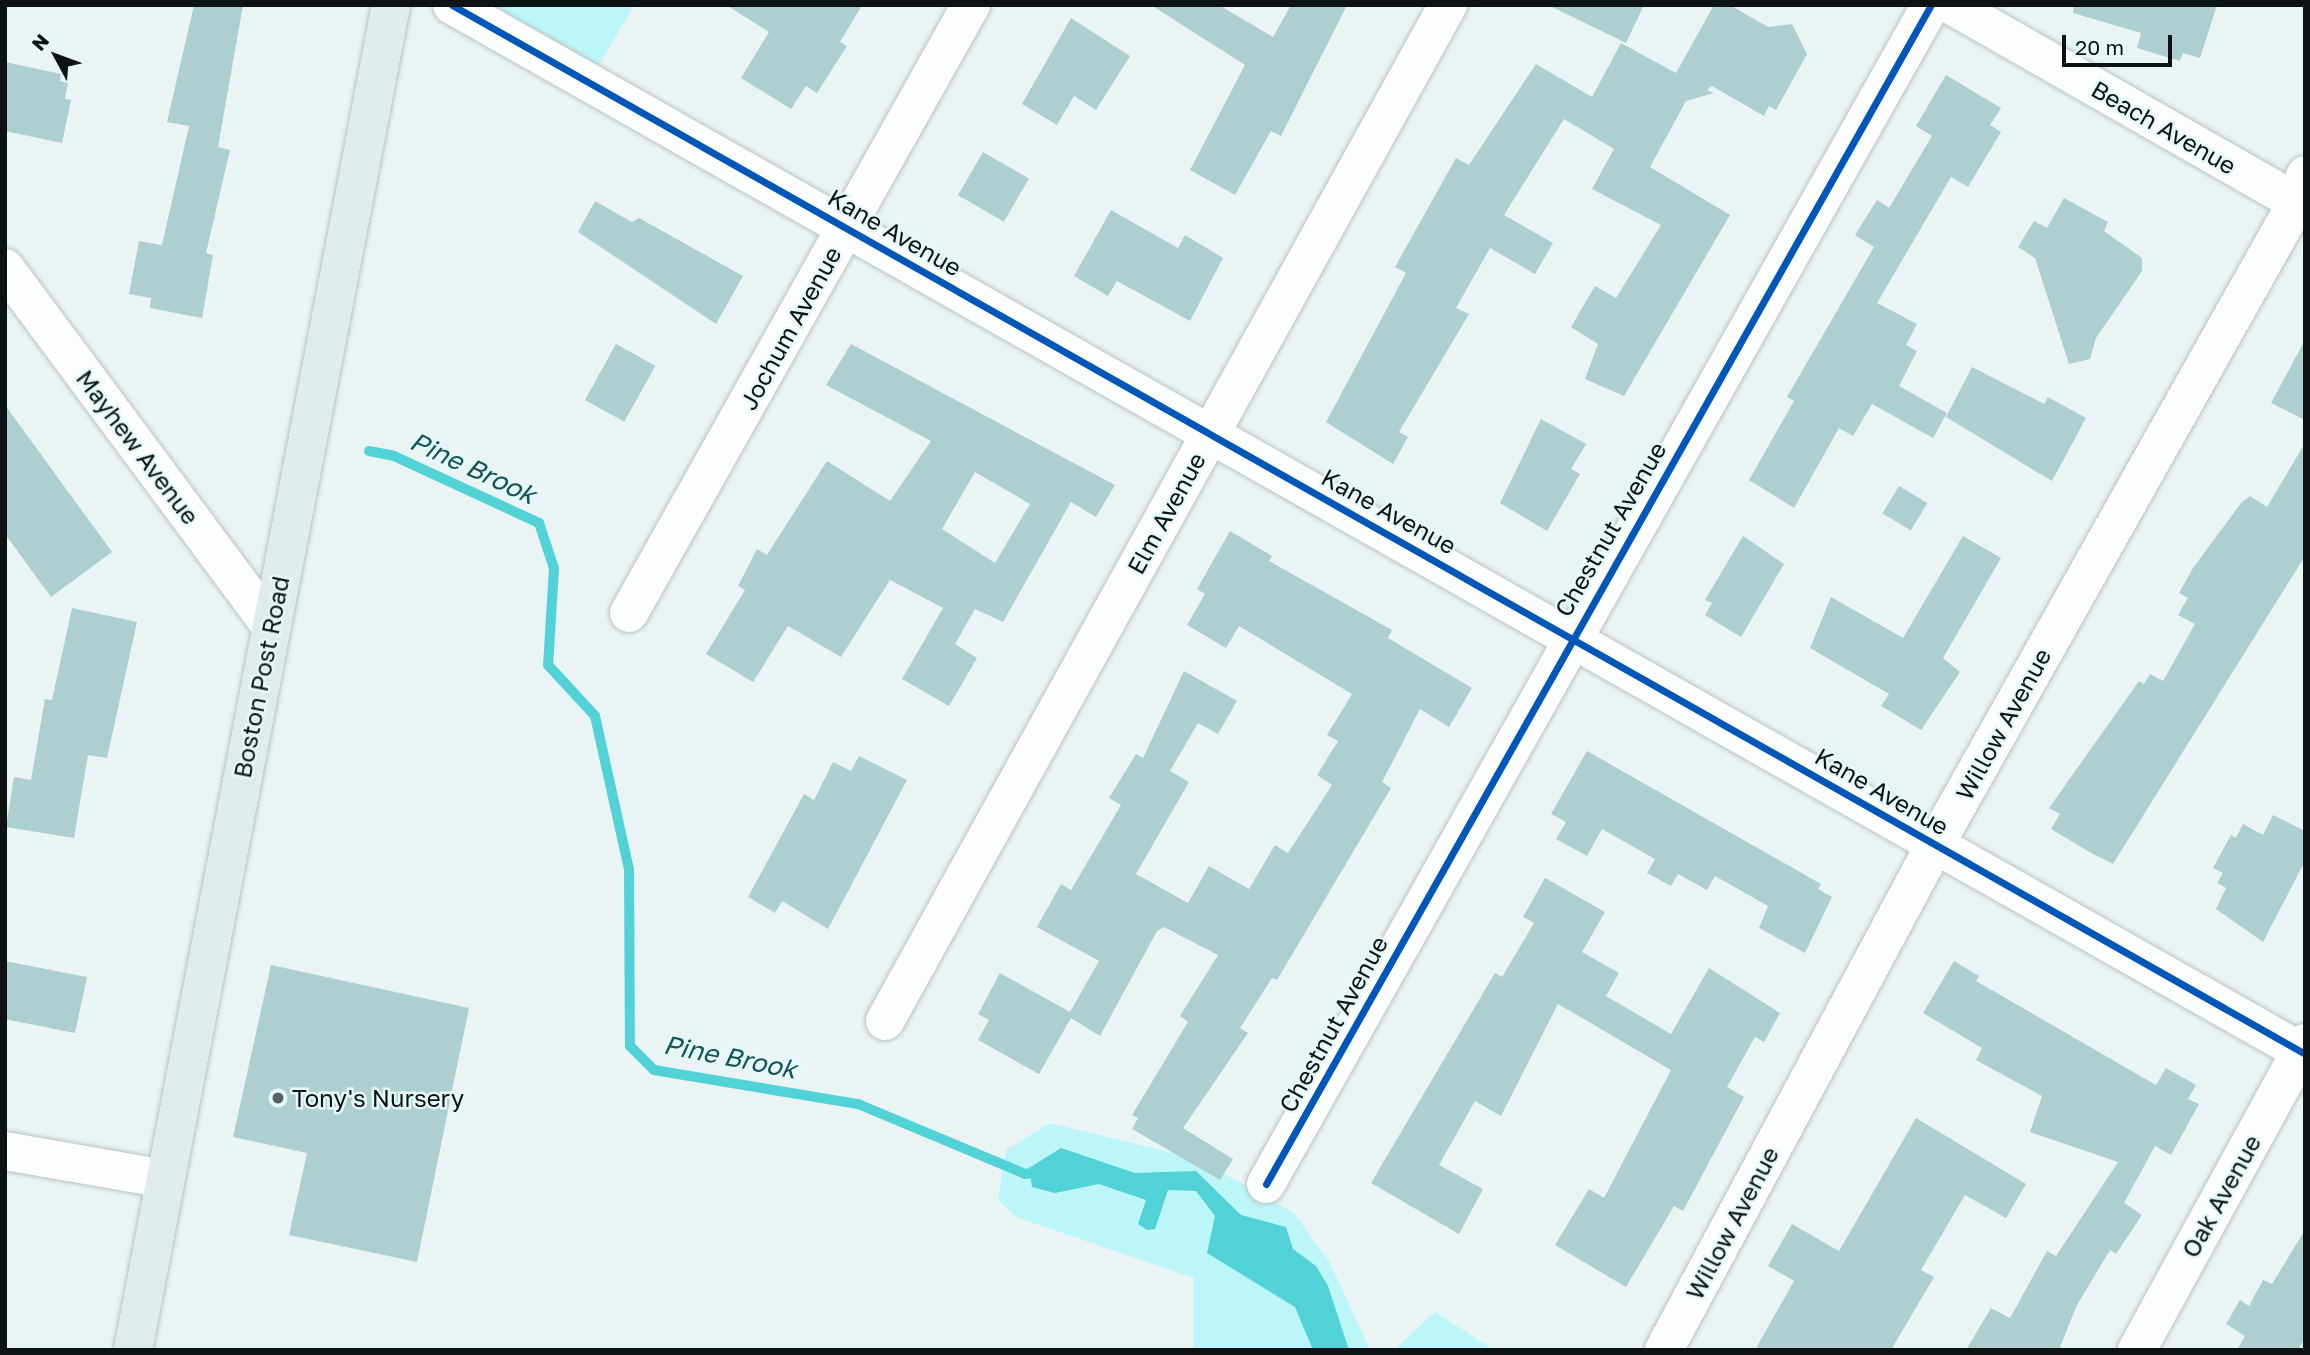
<!DOCTYPE html>
<style>
body{margin:0}
#map{position:relative;width:2310px;height:1355px;overflow:hidden;background:#eaf4f4;font-family:"Golos Text",sans-serif}
div>[style]{position:absolute}
[style*='--x']{left:calc(var(--x)*1px);top:calc(var(--y)*1px);width:calc(var(--w)*1px);rotate:calc(var(--a)*1deg)}
.green>*{inset:0;background:#bcf6f8}
.water>*{inset:0;background:#51d2d6}
.stream>*{height:10px;margin:-5px;padding:0 5px;transform-origin:5px;border-radius:5px;background:#51d2d6}
.building>*{inset:0;background:#aecfd0;transform-origin:0 0}
.roads{filter:drop-shadow(0 0 2px #bbc2c3) drop-shadow(0 0 2px #bbc2c3)}
.street>*{height:38px;margin:-19px;padding:0 19px;transform-origin:19px;border-radius:19px;background:#fcfdfd}
.secondary>*{height:38px;margin:-19px;padding:0 19px;transform-origin:19px;border-radius:19px;background:#fcfdfd}
.primary>*{height:38px;margin:-19px;padding:0 19px;transform-origin:19px;border-radius:19px;background:#e0ebeb}
.cycleway>*{height:7px;margin:-3.5px;padding:0 3.5px;transform-origin:3.5px;border-radius:3.5px;background:#0057b8}
.dots>*{width:19px;height:19px;translate:-50% -50%;box-sizing:border-box;border:4px solid #e5f9f9;border-radius:50%}
span{translate:-50% -50%;white-space:nowrap;text-align:center;line-height:1.15;-webkit-text-stroke:5px #e5f9f9;paint-order:stroke}
.street-label{font-size:24px;color:#0d1314}
.poi-label{font-size:24px;color:#0d1314}
.left{translate:0 -50%;text-align:left}
.water-label{font-size:26px;color:#145456;font-style:italic}
.frame{position:absolute;inset:0;border:7px solid #0d1314;pointer-events:none}
.north{position:absolute;left:21px;top:21px;width:70px;height:70px;-webkit-text-stroke:5px #e5f9f9;paint-order:stroke;rotate:311deg;font-size:19px;font-weight:700;line-height:28px;text-align:center;color:#0d1314}
.north::after{content:'';display:block;margin:auto;width:24px;height:32px;background:#0d1314;clip-path:polygon(50% 0,100% 100%,50% 72%,0 100%)}
.scale{position:absolute;left:2062px;top:35px;width:110px;height:32px;box-sizing:border-box;border:4px solid #0d1314;border-top:0;padding-left:9px;font-size:21px;line-height:24px;white-space:nowrap;color:#0d1314;-webkit-text-stroke:5px #e5f9f9;paint-order:stroke}
</style>
<div id="map">
<div class="green">
<div style="clip-path:polygon(478px 5px,634px 5px,596px 70px)"></div>
<div style="clip-path:polygon(1050px 1123px,1198px 1159px,1294px 1213px,1330px 1263px,1370px 1350px,1194px 1350px,1194px 1278px,1016px 1217px,998px 1200px,1006px 1150px)"></div>
<div style="clip-path:polygon(1435px 1312px,1494px 1350px,1394px 1350px)"></div>
</div>
<div class="water">
<div style="clip-path:polygon(1061px 1148px,1135px 1173px,1196px 1171px,1241px 1215px,1286px 1227px,1293px 1249px,1316px 1266px,1328px 1286px,1349px 1350px,1313px 1350px,1295px 1307px,1207px 1253px,1215px 1216px,1196px 1191px,1168px 1190px,1155px 1229px,1147px 1230px,1138px 1224px,1146px 1200px,1099px 1184px,1055px 1193px,1032px 1187px,1029px 1168px)"></div>
</div>
<div class="stream">
<div style="--x:369;--y:451;--w:25;--a:11"></div>
<div style="--x:394;--y:456;--w:160;--a:24.8"></div>
<div style="--x:539;--y:523;--w:47;--a:71.6"></div>
<div style="--x:554;--y:568;--w:97;--a:93.5"></div>
<div style="--x:548;--y:665;--w:69;--a:47.3"></div>
<div style="--x:595;--y:716;--w:157;--a:77.5"></div>
<div style="--x:629;--y:869;--w:177;--a:89.7"></div>
<div style="--x:630;--y:1046;--w:34;--a:45"></div>
<div style="--x:654;--y:1070;--w:207;--a:9.5"></div>
<div style="--x:858;--y:1104;--w:181;--a:22.7"></div>
<div style="--x:1025;--y:1174;--w:12;--a:-9"></div>
</div>
<div class="building">
<div style="clip-path:polygon(194px 5px,243px 5px,218px 147px,230px 150px,206px 253px,213px 255px,202px 318px,150px 308px,151px 298px,129px 294px,139px 241px,162px 245px,189px 126px,167px 122px)"></div>
<div style="clip-path:polygon(726px 5px,862px 5px,840px 42px,847px 46px,817px 93px,806px 86px,791px 109px,741px 78px,769px 32px)"></div>
<div style="clip-path:polygon(1151px 5px,1219px 5px,1273px 37px,1291px 5px,1347px 5px,1281px 136px,1271px 131px,1235px 195px,1190px 170px,1245px 65px)"></div>
<div style="clip-path:polygon(1548px 5px,1644px 5px,1626px 43px)"></div>
<div style="clip-path:polygon(1714px 5px,1730px 5px,1768px 27px,1792px 24px,1807px 54px,1776px 110px,1769px 106px,1764px 116px,1712px 86px,1707px 90px,1714px 93px,1686px 101px,1650px 167px,1730px 215px,1624px 396px,1585px 379px,1598px 344px,1571px 327px,1595px 286px,1616px 298px,1661px 225px,1592px 189px,1614px 149px,1564px 119px,1504px 215px,1553px 243px,1535px 274px,1490px 248px,1456px 308px,1469px 314px,1399px 432px,1408px 437px,1393px 464px,1326px 422px,1406px 273px,1395px 267px,1456px 158px,1469px 165px,1536px 64px,1592px 97px,1621px 43px,1676px 73px)"></div>
<div style="clip-path:polygon(2074px 5px,2217px 5px,2200px 58px,2183px 53px,2180px 61px,2137px 48px,2141px 33px,2073px 13px)"></div>
<div style="clip-path:polygon(1071px 18px,1130px 56px,1096px 110px,1074px 96px,1057px 125px,1022px 104px)"></div>
<div style="clip-path:polygon(5px 62px,61px 74px,60px 81px,68px 83px,65px 99px,71px 100px,62px 143px,5px 131px)"></div>
<div style="clip-path:polygon(1946px 75px,2001px 108px,1990px 125px,2001px 132px,1968px 187px,1951px 177px,1877px 303px,1917px 324px,1906px 345px,1917px 351px,1899px 386px,1947px 413px,1933px 438px,1872px 404px,1853px 436px,1839px 428px,1794px 508px,1749px 480px,1794px 401px,1787px 397px,1874px 247px,1855px 235px,1877px 200px,1889px 208px,1932px 136px,1916px 126px)"></div>
<div style="left:983px;top:152px;width:53px;height:50px;rotate:30deg"></div>
<div style="clip-path:polygon(2064px 198px,2108px 222px,2104px 231px,2142px 258px,2142px 271px,2096px 338px,2090px 359px,2069px 364px,2035px 258px,2018px 247px,2034px 221px,2047px 228px)"></div>
<div style="clip-path:polygon(595px 201px,632px 222px,639px 218px,743px 276px,716px 324px,578px 232px)"></div>
<div style="clip-path:polygon(1111px 210px,1178px 248px,1185px 235px,1223px 258px,1190px 321px,1117px 281px,1108px 296px,1074px 276px)"></div>
<div style="clip-path:polygon(2305px 340px,2305px 420px,2271px 403px)"></div>
<div style="left:616px;top:344px;width:45px;height:64px;rotate:29deg"></div>
<div style="clip-path:polygon(evenodd,851px 344px,1115px 485px,1096px 517px,1071px 502px,1003px 622px,975px 609px,955px 644px,977px 658px,949px 706px,902px 679px,943px 608px,890px 580px,841px 657px,788px 626px,753px 682px,706px 654px,745px 590px,738px 586px,757px 549px,767px 555px,827px 461px,890px 501px,931px 441px,826px 385px,851px 344px,975px 472px,1030px 504px,995px 563px,942px 529px,975px 472px)"></div>
<div style="clip-path:polygon(1972px 367px,2044px 404px,2048px 397px,2086px 418px,2052px 481px,1946px 417px)"></div>
<div style="clip-path:polygon(5px 405px,112px 552px,51px 597px,5px 534px)"></div>
<div style="clip-path:polygon(1541px 419px,1586px 444px,1571px 469px,1580px 474px,1547px 531px,1500px 503px)"></div>
<div style="clip-path:polygon(2305px 443px,2305px 556px,2113px 864px,2091px 853px,2051px 829px,2060px 814px,2049px 808px,2139px 681px,2144px 684px,2150px 674px,2163px 681px,2195px 624px,2178px 615px,2188px 598px,2179px 593px,2193px 568px,2241px 503px,2250px 496px,2267px 507px)"></div>
<div style="left:1899px;top:486px;width:33px;height:32px;rotate:31deg"></div>
<div style="clip-path:polygon(1230px 531px,1272px 556px,1269px 561px,1392px 630px,1388px 638px,1472px 688px,1449px 727px,1420px 709px,1382px 782px,1391px 788px,1277px 980px,1272px 978px,1240px 1028px,1248px 1033px,1183px 1128px,1233px 1159px,1220px 1180px,1132px 1129px,1138px 1118px,1132px 1115px,1188px 1022px,1180px 1016px,1218px 955px,1164px 927px,1157px 931px,1100px 1036px,1071px 1018px,1039px 1074px,978px 1040px,989px 1020px,978px 1014px,1000px 973px,1070px 1012px,1099px 961px,1037px 927px,1061px 884px,1071px 890px,1121px 805px,1109px 798px,1136px 754px,1143px 758px,1184px 671px,1237px 701px,1218px 734px,1198px 723px,1170px 771px,1189px 782px,1136px 874px,1188px 903px,1209px 866px,1249px 889px,1275px 845px,1288px 853px,1332px 785px,1317px 775px,1338px 741px,1327px 735px,1352px 694px,1239px 626px,1226px 648px,1187px 625px,1205px 594px,1197px 589px)"></div>
<div style="clip-path:polygon(1743px 536px,1784px 564px,1741px 637px,1705px 615px,1712px 603px,1705px 600px)"></div>
<div style="clip-path:polygon(1963px 536px,2001px 558px,1943px 658px,1960px 672px,1921px 730px,1881px 706px,1889px 694px,1810px 648px,1831px 597px,1903px 638px)"></div>
<div style="clip-path:polygon(72px 608px,137px 622px,107px 758px,88px 755px,74px 838px,6px 827px,14px 777px,31px 780px,45px 699px,52px 700px)"></div>
<div style="clip-path:polygon(1587px 751px,1821px 884px,1818px 889px,1832px 897px,1805px 953px,1759px 928px,1768px 906px,1715px 876px,1707px 890px,1678px 874px,1671px 886px,1647px 873px,1655px 859px,1602px 829px,1587px 856px,1556px 839px,1566px 822px,1551px 814px)"></div>
<div style="clip-path:polygon(859px 756px,907px 780px,828px 929px,782px 901px,775px 913px,748px 897px,804px 794px,814px 800px,833px 762px,851px 771px)"></div>
<div style="clip-path:polygon(2273px 815px,2305px 831px,2305px 861px,2263px 942px,2216px 909px,2226px 888px,2217px 883px,2223px 873px,2213px 868px,2231px 835px,2236px 838px,2243px 824px,2263px 835px)"></div>
<div style="clip-path:polygon(1545px 878px,1605px 912px,1582px 952px,1619px 973px,1606px 996px,1671px 1034px,1709px 968px,1780px 1013px,1764px 1042px,1755px 1037px,1727px 1087px,1744px 1097px,1683px 1211px,1674px 1206px,1626px 1287px,1555px 1245px,1589px 1189px,1604px 1198px,1671px 1070px,1558px 1004px,1501px 1116px,1475px 1101px,1439px 1165px,1483px 1189px,1459px 1234px,1371px 1183px,1495px 973px,1502px 977px,1534px 923px,1523px 917px)"></div>
<div style="clip-path:polygon(5px 961px,87px 977px,75px 1033px,5px 1019px)"></div>
<div style="clip-path:polygon(1954px 961px,1979px 976px,1976px 981px,2156px 1085px,2166px 1068px,2196px 1085px,2188px 1099px,2199px 1104px,2171px 1155px,2155px 1146px,2124px 1203px,2142px 1215px,2116px 1254px,2110px 1250px,2077px 1305px,2060px 1347px,2066px 1350px,1966px 1350px,1991px 1308px,2010px 1318px,2047px 1251px,2056px 1256px,2118px 1162px,2030px 1132px,2042px 1096px,1976px 1060px,1982px 1048px,1923px 1013px)"></div>
<div style="clip-path:polygon(271px 965px,469px 1008px,417px 1262px,289px 1235px,307px 1153px,233px 1137px)"></div>
<div style="clip-path:polygon(1916px 1118px,2026px 1184px,2006px 1218px,1965px 1195px,1921px 1270px,1934px 1277px,1891px 1350px,1755px 1350px,1794px 1281px,1768px 1266px,1792px 1224px,1839px 1251px)"></div>
<div style="clip-path:polygon(2305px 1230px,2305px 1338px,2298px 1350px,2237px 1350px,2245px 1336px,2226px 1324px,2240px 1300px,2249px 1306px,2263px 1280px,2272px 1284px)"></div>
</div>
<div class="roads">
<div class="street">
<div style="--x:452;--y:5;--w:2129;--a:29.51"></div>
<div style="--x:5;--y:268;--w:446;--a:53.4"></div>
<div style="--x:629;--y:613;--w:698;--a:-60.64"></div>
<div style="--x:885;--y:1021;--w:1162;--a:-61.01"></div>
<div style="--x:5;--y:1151;--w:162;--a:9.9"></div>
<div style="--x:1266;--y:1184;--w:1354;--a:-60.58"></div>
<div style="--x:1664;--y:1350;--w:575;--a:-61.79"></div>
<div style="--x:1936;--y:843;--w:736;--a:-60.61"></div>
<div style="--x:2297;--y:202;--w:28;--a:-73"></div>
<div style="--x:2137;--y:1350;--w:350;--a:-61.3"></div>
</div>
<div class="secondary">
<div style="--x:1951;--y:5;--w:408;--a:29.7"></div>
</div>
<div class="primary">
<div style="--x:133;--y:1350;--w:1370;--a:-79.14"></div>
</div>
</div>
<div class="cycleway">
<div style="--x:452;--y:5;--w:2129;--a:29.51"></div>
<div style="--x:1266;--y:1184;--w:1354;--a:-60.58"></div>
</div>
<div class="dots">
<div style="left:278px;top:1098px;background:#5a6262"></div>
</div>
<div class="street-label">
<span style="left:2164px;top:127px;rotate:30deg">Beach Avenue</span>
<span style="left:895px;top:232px;rotate:30deg">Kane Avenue</span>
<span style="left:790px;top:328px;rotate:-61deg">Jochum Avenue</span>
<span style="left:138px;top:447px;rotate:53deg">Mayhew Avenue</span>
<span style="left:1389px;top:511px;rotate:29deg">Kane Avenue</span>
<span style="left:1166px;top:513px;rotate:-61deg">Elm Avenue</span>
<span style="left:1610px;top:529px;rotate:-60deg">Chestnut Avenue</span>
<span style="left:261px;top:677px;rotate:-79deg">Boston Post Road</span>
<span style="left:2003px;top:724px;rotate:-61deg">Willow Avenue</span>
<span style="left:1882px;top:791px;rotate:30deg">Kane Avenue</span>
<span style="left:1333px;top:1024px;rotate:-61deg">Chestnut Avenue</span>
<span style="left:2221px;top:1196px;rotate:-61deg">Oak Avenue</span>
<span style="left:1732px;top:1223px;rotate:-62deg">Willow Avenue</span>
</div>
<div class="poi-label">
<span class="left" style="left:292px;top:1098px">Tony's Nursery</span>
</div>
<div class="water-label">
<span style="left:473px;top:468px;rotate:25deg">Pine Brook</span>
<span style="left:730px;top:1057px;rotate:11deg">Pine Brook</span>
</div>
<div class="frame"></div>
<div class="north">N</div>
<div class="scale">20 m</div>
</div>
